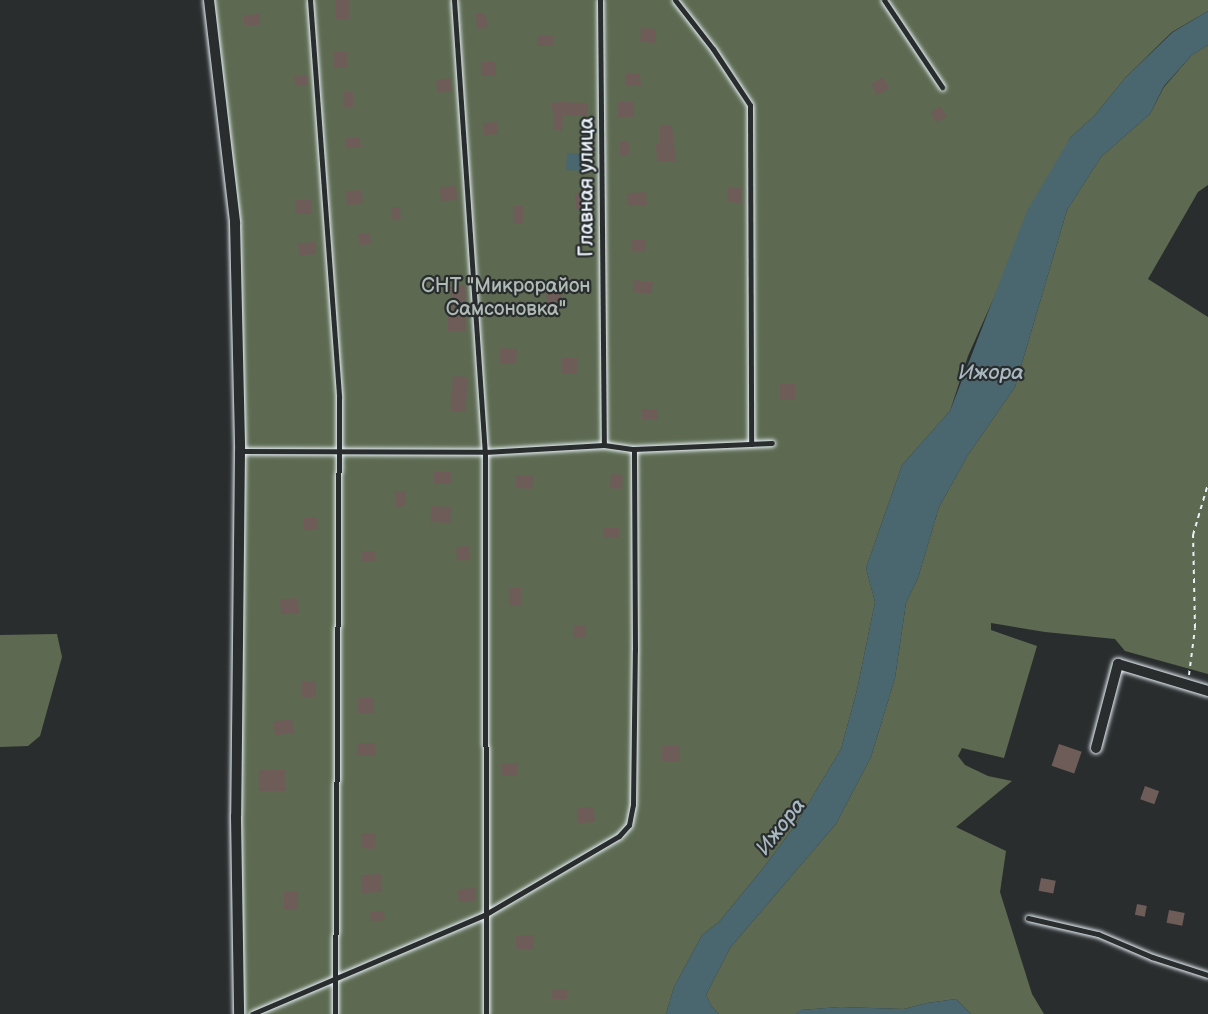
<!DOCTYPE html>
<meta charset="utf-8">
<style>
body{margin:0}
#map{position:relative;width:1208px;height:1014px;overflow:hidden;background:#2a2d2e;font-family:"Balsamiq Sans",sans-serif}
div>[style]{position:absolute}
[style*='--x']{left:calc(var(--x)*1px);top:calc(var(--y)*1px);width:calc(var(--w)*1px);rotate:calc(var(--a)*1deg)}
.green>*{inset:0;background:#5d6a51}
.water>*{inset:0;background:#4a666e;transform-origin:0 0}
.building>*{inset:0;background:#6e5c58;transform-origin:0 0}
.path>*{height:2px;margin-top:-1px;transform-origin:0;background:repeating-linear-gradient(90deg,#e8f1f8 0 4.5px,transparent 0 9px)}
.roads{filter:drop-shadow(0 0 2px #e8f1f8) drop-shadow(0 0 2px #e8f1f8)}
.lane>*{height:5px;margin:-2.5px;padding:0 2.5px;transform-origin:2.5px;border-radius:2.5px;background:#2a2d2e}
.street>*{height:10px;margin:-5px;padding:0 5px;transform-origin:5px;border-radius:5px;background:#2a2d2e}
span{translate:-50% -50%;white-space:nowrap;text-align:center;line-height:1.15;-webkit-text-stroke:4.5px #2a2d2e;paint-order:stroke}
.street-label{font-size:20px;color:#e8f1f8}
.park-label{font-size:20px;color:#b0bbb5}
.water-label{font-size:21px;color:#a9b9c1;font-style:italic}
</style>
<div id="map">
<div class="green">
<div style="clip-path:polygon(209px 0,1208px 0,1208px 11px,1172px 32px,1125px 78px,1095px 115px,1070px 138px,996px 293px,968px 356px,950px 411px,902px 465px,866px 568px,875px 602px,857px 690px,841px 749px,796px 824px,764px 867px,719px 922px,702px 935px,674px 987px,666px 1014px,239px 1014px,235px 223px)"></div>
<div style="clip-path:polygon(1208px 45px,1208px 185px,1198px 192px,1148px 279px,1208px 317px,1208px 674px,1125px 651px,1115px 639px,1045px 632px,991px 623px,991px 630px,1037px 646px,1004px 758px,962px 748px,958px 756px,965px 765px,988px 776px,1012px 781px,956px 827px,1006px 851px,1000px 892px,1032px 994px,1044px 1014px,971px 1014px,956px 999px,927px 1003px,904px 1009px,840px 1007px,801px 1010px,796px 1014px,719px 1014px,712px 1007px,706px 995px,730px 948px,836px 824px,871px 757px,895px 678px,906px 603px,918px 578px,939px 507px,968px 455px,1015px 387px,1067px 210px,1101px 157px,1150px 114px,1164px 87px,1191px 56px)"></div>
<div style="clip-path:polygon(57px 634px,62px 657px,40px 736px,28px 746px,0 747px,0 635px)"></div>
</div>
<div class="water">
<div style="clip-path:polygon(1208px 11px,1208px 45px,1191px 56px,1164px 86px,1150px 114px,1101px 157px,1067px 210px,1015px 387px,968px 455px,939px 507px,918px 578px,906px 603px,895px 678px,871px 757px,836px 824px,730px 948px,706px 995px,712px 1007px,719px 1014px,666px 1014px,674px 987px,702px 935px,719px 922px,764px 867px,796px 824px,841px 749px,857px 690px,875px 602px,866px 568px,902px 465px,950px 411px,1027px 211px,1070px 138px,1095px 115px,1125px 78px,1173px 32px)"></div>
<div style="left:567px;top:153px;width:15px;height:17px;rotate:4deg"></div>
<div style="clip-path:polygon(956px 999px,971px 1014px,796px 1014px,800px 1010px,840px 1007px,904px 1009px,927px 1003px)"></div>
</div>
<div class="building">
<div style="left:335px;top:0;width:14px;height:19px"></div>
<div style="left:486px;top:13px;width:15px;height:10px;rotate:86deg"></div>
<div style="clip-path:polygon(259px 14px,260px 25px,244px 25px,244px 15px)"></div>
<div style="left:641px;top:28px;width:15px;height:14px;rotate:4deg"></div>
<div style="left:537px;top:35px;width:16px;height:11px"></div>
<div style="left:334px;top:52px;width:13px;height:16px"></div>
<div style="left:495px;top:61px;width:14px;height:14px;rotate:86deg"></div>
<div style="left:640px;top:73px;width:12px;height:15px;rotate:85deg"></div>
<div style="left:307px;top:75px;width:10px;height:13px;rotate:84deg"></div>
<div style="left:883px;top:77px;width:13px;height:14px;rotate:61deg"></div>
<div style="left:450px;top:78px;width:13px;height:14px;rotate:81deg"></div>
<div style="left:343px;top:92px;width:10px;height:15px"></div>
<div style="clip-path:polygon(560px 102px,588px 103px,588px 116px,563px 115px,562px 131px,553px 130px,553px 112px,550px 103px)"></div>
<div style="left:618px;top:102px;width:16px;height:15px"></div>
<div style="left:940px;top:106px;width:12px;height:12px;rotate:55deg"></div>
<div style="left:497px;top:122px;width:12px;height:14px;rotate:85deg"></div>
<div style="clip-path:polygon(660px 125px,672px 125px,676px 161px,657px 162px,656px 144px,660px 144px)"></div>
<div style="left:360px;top:137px;width:10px;height:15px;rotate:84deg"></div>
<div style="left:620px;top:142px;width:9px;height:14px"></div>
<div style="left:456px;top:186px;width:14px;height:16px;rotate:86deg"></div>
<div style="left:728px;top:187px;width:14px;height:15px;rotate:4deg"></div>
<div style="left:362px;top:190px;width:14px;height:16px;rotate:86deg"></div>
<div style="left:590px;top:192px;width:16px;height:15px;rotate:86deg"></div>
<div style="left:646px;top:192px;width:13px;height:19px;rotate:86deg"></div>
<div style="left:295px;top:200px;width:16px;height:14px"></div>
<div style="left:513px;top:206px;width:10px;height:18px"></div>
<div style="left:400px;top:207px;width:12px;height:9px;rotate:85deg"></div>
<div style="left:370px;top:233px;width:11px;height:12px;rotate:85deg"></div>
<div style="clip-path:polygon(645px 239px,646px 251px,631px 251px,631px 240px)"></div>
<div style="left:315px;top:242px;width:12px;height:17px;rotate:85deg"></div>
<div style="left:634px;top:280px;width:19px;height:12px;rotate:6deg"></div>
<div style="clip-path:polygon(466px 285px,465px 331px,448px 331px,448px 314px,453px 314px,450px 287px)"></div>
<div style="left:561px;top:288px;width:14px;height:15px;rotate:86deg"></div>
<div style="left:500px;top:348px;width:17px;height:15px;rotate:3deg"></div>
<div style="left:562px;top:358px;width:15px;height:16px"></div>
<div style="left:453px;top:376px;width:15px;height:35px;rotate:4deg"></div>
<div style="left:780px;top:384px;width:15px;height:16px"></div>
<div style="left:658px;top:409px;width:10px;height:16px;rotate:90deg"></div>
<div style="left:434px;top:472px;width:17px;height:12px"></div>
<div style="left:611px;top:474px;width:12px;height:14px;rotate:5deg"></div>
<div style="left:516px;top:475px;width:17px;height:13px;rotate:3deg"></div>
<div style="clip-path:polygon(395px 491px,406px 491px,406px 506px,396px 507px)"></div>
<div style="left:431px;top:506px;width:20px;height:16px;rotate:3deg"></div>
<div style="left:317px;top:517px;width:12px;height:14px;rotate:85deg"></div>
<div style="left:619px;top:528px;width:10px;height:16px;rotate:90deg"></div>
<div style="left:469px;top:546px;width:14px;height:13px;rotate:86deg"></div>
<div style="left:362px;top:551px;width:13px;height:10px"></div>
<div style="left:509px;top:588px;width:12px;height:18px"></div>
<div style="left:298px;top:598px;width:15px;height:18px;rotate:86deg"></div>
<div style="left:586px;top:625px;width:13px;height:13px;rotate:90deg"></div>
<div style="left:302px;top:681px;width:14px;height:16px"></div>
<div style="left:374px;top:698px;width:15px;height:16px;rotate:90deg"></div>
<div style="left:292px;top:719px;width:14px;height:19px;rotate:82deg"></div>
<div style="left:357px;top:743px;width:18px;height:13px"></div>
<div style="left:1059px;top:744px;width:24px;height:23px;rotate:19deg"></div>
<div style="left:662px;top:746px;width:18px;height:15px"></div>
<div style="left:502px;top:763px;width:15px;height:13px"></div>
<div style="left:259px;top:770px;width:26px;height:21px"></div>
<div style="left:1145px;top:786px;width:15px;height:14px;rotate:20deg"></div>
<div style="left:594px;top:807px;width:15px;height:17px;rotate:86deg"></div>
<div style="left:362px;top:833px;width:14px;height:15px;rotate:4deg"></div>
<div style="left:381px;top:874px;width:18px;height:20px;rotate:87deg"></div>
<div style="left:1041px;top:878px;width:15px;height:13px;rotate:11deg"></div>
<div style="left:475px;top:888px;width:13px;height:17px;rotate:86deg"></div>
<div style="left:284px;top:891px;width:14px;height:19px"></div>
<div style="left:1137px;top:904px;width:10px;height:11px;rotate:11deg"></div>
<div style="left:1169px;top:910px;width:16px;height:13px;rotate:11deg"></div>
<div style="left:384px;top:911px;width:9px;height:14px;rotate:84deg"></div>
<div style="left:534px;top:935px;width:14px;height:18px;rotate:90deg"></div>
<div style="left:552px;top:989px;width:15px;height:10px"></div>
</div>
<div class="path">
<div style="--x:1189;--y:675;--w:47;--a:-82.7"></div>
<div style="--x:1195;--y:628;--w:93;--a:-91.2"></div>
<div style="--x:1193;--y:535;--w:53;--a:-73.6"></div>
</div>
<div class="roads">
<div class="lane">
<div style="--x:310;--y:0;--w:398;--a:85.8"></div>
<div style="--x:339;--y:397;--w:617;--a:90.37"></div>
<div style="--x:454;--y:0;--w:453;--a:86.1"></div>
<div style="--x:485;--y:452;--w:562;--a:89.9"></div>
<div style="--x:600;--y:0;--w:445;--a:89.5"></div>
<div style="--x:675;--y:0;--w:62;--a:52.2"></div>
<div style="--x:713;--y:49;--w:67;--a:56.5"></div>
<div style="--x:750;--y:105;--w:339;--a:89.8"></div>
<div style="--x:884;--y:0;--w:105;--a:56.3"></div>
<div style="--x:241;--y:451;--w:244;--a:0.2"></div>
<div style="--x:485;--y:452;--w:119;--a:-3.4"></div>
<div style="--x:604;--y:445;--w:30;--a:8"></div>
<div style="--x:634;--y:449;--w:138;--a:-2.5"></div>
<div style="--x:1028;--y:918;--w:72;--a:12.9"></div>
<div style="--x:1098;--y:934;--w:59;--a:23.1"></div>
<div style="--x:1152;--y:957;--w:59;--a:17.8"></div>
<div style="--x:252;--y:1014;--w:254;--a:-23.1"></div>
<div style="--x:486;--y:914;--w:154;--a:-30.4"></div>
<div style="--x:619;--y:836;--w:15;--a:-48"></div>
<div style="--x:629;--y:825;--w:20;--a:-79"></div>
<div style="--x:633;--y:805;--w:155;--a:-89.3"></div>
<div style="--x:635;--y:650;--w:201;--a:-90.3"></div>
</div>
<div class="street">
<div style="--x:209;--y:0;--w:225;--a:83.3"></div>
<div style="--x:235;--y:223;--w:228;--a:88.7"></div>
<div style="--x:240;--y:451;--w:365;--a:90.6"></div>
<div style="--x:236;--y:816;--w:198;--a:89.1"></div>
<div style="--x:1096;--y:748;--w:87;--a:-75.3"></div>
<div style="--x:1118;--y:664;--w:94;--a:16.7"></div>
</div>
</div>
<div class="street-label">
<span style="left:587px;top:187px;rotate:-90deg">Главная улица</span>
</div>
<div class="park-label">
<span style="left:506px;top:298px">СНТ "Микрорайон<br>Самсоновка"</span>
</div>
<div class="water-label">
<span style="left:991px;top:373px">Ижора</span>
<span style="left:781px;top:827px;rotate:-52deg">Ижора</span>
</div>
</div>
